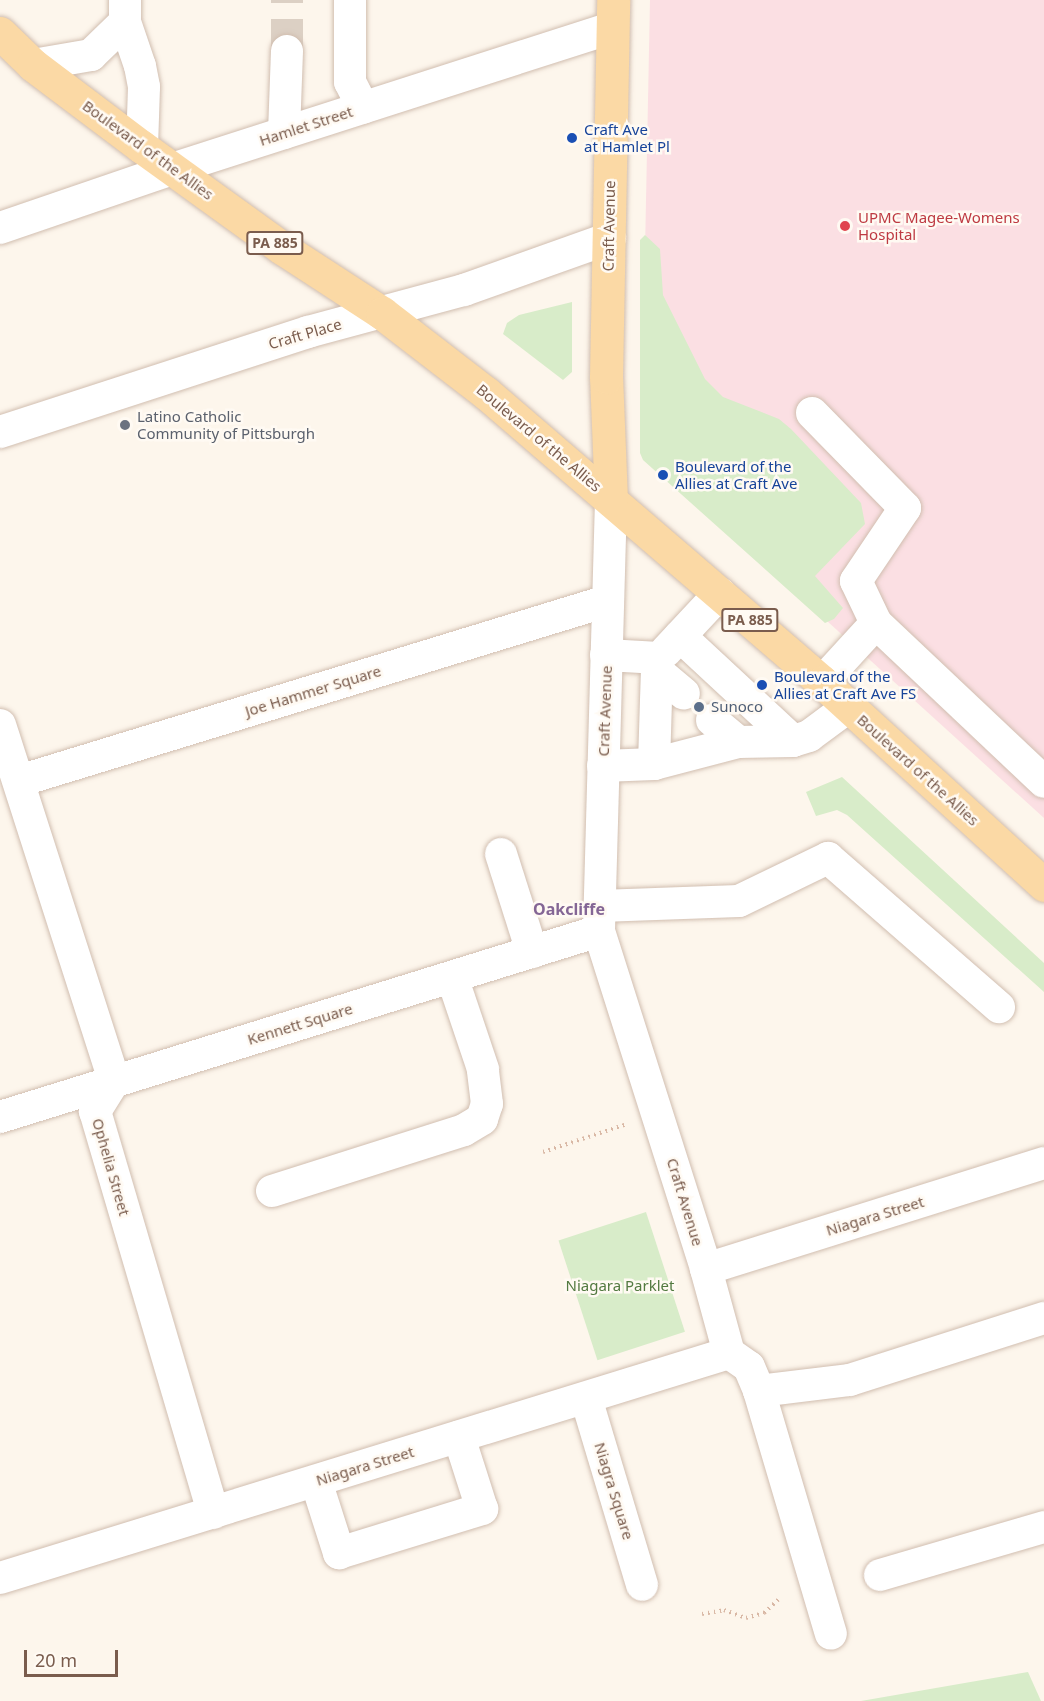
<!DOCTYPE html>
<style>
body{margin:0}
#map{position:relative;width:1044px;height:1701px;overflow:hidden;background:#fdf6ec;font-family:"Noto Sans",sans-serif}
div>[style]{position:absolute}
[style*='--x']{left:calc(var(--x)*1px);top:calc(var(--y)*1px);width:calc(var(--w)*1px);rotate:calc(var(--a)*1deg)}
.medical>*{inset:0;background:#fbdfe3}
.green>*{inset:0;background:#d8ecc9;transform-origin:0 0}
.minor-tunnel>*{height:32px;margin-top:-16px;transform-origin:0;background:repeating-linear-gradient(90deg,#dcd0c4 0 32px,transparent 0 48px)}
.path>*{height:4px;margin-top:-2px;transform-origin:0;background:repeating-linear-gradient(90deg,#d9b8a5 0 1.5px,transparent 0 6px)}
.roads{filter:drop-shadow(0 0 2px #d1beb0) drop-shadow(0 0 2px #d1beb0)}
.minor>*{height:32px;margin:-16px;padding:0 16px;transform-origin:16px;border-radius:16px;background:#fff}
.major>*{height:33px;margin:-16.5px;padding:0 16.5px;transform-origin:16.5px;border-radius:16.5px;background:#fbd9a5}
.dots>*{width:16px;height:16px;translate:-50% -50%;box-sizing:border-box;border:3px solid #fffaf3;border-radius:50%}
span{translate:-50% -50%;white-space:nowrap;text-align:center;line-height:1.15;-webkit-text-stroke:5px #fffaf3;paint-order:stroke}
.shield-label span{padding:2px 4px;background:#fffaf3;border:2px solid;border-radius:4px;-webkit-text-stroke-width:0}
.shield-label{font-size:14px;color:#7a5c4d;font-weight:700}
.street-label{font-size:15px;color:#7a5c4d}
.transit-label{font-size:15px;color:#164399}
.left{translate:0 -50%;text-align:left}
.health-label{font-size:15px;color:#be3a42}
.worship-label{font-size:15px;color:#5b616d}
.service-label{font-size:15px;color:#4e5e75}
.park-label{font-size:15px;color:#537a41}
.neighbourhood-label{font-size:16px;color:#846695;font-weight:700}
.scale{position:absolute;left:24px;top:1650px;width:94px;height:27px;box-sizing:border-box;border:3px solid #7a5c4d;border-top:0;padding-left:8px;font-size:18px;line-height:21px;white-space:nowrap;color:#7a5c4d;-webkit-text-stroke:4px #fffaf3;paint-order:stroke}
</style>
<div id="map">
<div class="medical">
<div style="clip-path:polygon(650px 0,1044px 0,1044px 818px,641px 452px)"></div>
</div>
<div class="green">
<div style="clip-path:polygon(645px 235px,660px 249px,663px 295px,705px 379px,723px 397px,779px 419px,791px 429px,861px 503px,865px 524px,815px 576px,843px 608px,834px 619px,825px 623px,643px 460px,640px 453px,640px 240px)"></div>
<div style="clip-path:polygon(572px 302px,572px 372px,563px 380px,503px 334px,507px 323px,519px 315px)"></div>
<div style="clip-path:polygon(842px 777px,1044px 963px,1044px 992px,847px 815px,837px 810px,816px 816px,806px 792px)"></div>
<div style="left:646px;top:1212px;width:126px;height:92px;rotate:72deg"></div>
<div style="clip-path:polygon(1028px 1672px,1041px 1701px,861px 1701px)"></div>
</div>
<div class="minor-tunnel">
<div style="--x:287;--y:51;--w:51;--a:-90"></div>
</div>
<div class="path">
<div style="--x:543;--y:1152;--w:89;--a:-18.4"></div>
<div style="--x:702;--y:1614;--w:22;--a:-10"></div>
<div style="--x:724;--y:1610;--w:23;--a:20"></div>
<div style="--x:746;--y:1618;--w:19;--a:-16"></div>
<div style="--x:764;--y:1613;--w:23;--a:-43"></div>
</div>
<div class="roads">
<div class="minor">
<div style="--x:125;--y:0;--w:22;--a:90"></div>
<div style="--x:125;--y:22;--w:46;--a:71.2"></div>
<div style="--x:140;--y:66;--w:21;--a:79"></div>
<div style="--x:144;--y:87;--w:60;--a:91.9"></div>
<div style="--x:350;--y:0;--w:82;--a:90"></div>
<div style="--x:350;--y:82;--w:29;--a:63"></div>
<div style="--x:33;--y:65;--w:59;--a:-9.8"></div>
<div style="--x:91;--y:55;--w:47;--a:-44.1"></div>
<div style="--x:284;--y:133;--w:82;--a:-87.9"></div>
<div style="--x:0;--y:228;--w:182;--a:-18.9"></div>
<div style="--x:172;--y:169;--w:463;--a:-17.8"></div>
<div style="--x:812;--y:413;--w:133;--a:45.6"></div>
<div style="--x:905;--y:508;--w:88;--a:123.9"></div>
<div style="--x:856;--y:581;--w:47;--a:64.5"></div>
<div style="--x:876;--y:623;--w:231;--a:43.4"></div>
<div style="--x:0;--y:432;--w:324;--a:-18"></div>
<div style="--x:308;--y:332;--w:162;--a:-15.1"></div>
<div style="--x:464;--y:290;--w:155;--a:-19.6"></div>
<div style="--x:611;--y:500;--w:431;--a:91.6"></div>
<div style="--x:599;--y:931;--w:355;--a:72.4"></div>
<div style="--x:706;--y:1269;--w:87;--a:74.7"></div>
<div style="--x:729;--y:1353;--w:24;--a:35"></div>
<div style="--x:749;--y:1367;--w:26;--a:67"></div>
<div style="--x:759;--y:1391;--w:253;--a:73.5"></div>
<div style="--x:680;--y:636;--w:154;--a:42.9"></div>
<div style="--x:666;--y:651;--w:79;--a:-47"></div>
<div style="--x:606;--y:655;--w:53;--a:3.2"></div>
<div style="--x:659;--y:658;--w:13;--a:99"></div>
<div style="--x:657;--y:671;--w:35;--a:40"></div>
<div style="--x:822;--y:682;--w:80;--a:-47.5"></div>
<div style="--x:712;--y:720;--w:34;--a:40"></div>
<div style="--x:738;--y:742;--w:55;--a:-1"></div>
<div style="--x:793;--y:741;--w:17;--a:-17"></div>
<div style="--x:809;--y:736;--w:49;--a:-36.6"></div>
<div style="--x:0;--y:725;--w:374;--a:72.2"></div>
<div style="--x:114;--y:1081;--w:36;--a:122"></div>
<div style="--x:95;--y:1111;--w:419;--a:73.6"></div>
<div style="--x:654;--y:764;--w:87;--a:-14.7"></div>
<div style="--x:603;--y:766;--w:51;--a:-2.2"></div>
<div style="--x:654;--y:764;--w:93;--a:-88.2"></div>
<div style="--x:19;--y:781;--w:615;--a:-17.02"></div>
<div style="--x:501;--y:854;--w:103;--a:72.4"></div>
<div style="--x:600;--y:906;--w:139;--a:-2.1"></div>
<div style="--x:739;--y:901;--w:99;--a:-25.8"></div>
<div style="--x:828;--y:858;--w:227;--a:41.1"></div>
<div style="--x:0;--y:1117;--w:627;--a:-17.25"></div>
<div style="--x:272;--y:1191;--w:201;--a:-17.6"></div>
<div style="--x:464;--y:1130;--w:21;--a:-31"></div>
<div style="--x:482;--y:1119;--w:16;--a:-72"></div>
<div style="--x:487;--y:1104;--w:35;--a:-97"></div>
<div style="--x:483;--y:1069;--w:97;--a:-108.6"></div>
<div style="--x:706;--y:1269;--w:354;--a:-17.4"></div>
<div style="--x:759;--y:1391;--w:92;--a:-6.9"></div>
<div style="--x:850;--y:1380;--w:204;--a:-17.7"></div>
<div style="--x:586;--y:1398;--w:195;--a:73.3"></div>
<div style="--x:316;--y:1481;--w:76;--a:72.3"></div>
<div style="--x:339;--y:1553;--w:150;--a:-17.1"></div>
<div style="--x:482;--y:1509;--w:76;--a:-107.7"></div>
<div style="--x:880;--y:1575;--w:171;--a:-16.3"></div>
<div style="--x:0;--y:1578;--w:763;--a:-17.15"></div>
</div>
<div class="major">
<div style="--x:0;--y:33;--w:46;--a:44.1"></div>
<div style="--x:33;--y:65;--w:136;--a:37"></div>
<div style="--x:142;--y:147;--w:173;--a:35.8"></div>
<div style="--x:282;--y:248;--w:119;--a:33"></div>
<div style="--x:382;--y:313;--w:131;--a:37.6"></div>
<div style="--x:486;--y:393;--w:443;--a:40.7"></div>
<div style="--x:822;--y:682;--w:301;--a:42.4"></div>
<div style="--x:611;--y:500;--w:123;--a:-92.3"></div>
<div style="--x:606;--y:377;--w:377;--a:-88.9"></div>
</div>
</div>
<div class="dots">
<div style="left:572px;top:138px;background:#1a4fb4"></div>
<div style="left:845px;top:226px;background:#e0444e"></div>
<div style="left:125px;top:425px;background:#6b7280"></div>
<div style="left:663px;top:475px;background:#1a4fb4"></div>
<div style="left:762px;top:685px;background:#1a4fb4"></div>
<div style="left:699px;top:707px;background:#5c6f8a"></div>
</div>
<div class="shield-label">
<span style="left:275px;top:243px">PA 885</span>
<span style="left:750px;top:620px">PA 885</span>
</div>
<div class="street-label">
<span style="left:306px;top:126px;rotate:-18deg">Hamlet Street</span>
<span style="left:148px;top:150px;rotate:36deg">Boulevard of the Allies</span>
<span style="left:609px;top:226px;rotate:-89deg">Craft Avenue</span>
<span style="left:305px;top:334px;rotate:-16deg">Craft Place</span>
<span style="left:539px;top:438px;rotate:40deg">Boulevard of the Allies</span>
<span style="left:313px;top:691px;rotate:-17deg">Joe Hammer Square</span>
<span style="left:605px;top:711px;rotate:-88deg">Craft Avenue</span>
<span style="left:918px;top:770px;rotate:42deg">Boulevard of the Allies</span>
<span style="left:300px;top:1024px;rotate:-17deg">Kennett Square</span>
<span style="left:111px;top:1167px;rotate:74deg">Ophelia Street</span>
<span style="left:685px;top:1202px;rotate:73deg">Craft Avenue</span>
<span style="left:875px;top:1216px;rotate:-17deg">Niagara Street</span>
<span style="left:365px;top:1466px;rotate:-17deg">Niagara Street</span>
<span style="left:614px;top:1491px;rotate:73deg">Niagra Square</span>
</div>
<div class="transit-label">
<span class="left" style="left:584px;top:138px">Craft Ave<br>at Hamlet Pl</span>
<span class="left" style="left:675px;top:475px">Boulevard of the<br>Allies at Craft Ave</span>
<span class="left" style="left:774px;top:685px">Boulevard of the<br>Allies at Craft Ave FS</span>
</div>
<div class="health-label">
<span class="left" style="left:858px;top:226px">UPMC Magee-Womens<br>Hospital</span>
</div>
<div class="worship-label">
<span class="left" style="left:137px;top:425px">Latino Catholic<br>Community of Pittsburgh</span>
</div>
<div class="service-label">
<span class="left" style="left:711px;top:707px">Sunoco</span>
</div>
<div class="park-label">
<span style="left:620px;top:1286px">Niagara Parklet</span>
</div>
<div class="neighbourhood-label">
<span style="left:569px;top:909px">Oakcliffe</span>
</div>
<div class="scale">20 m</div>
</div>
